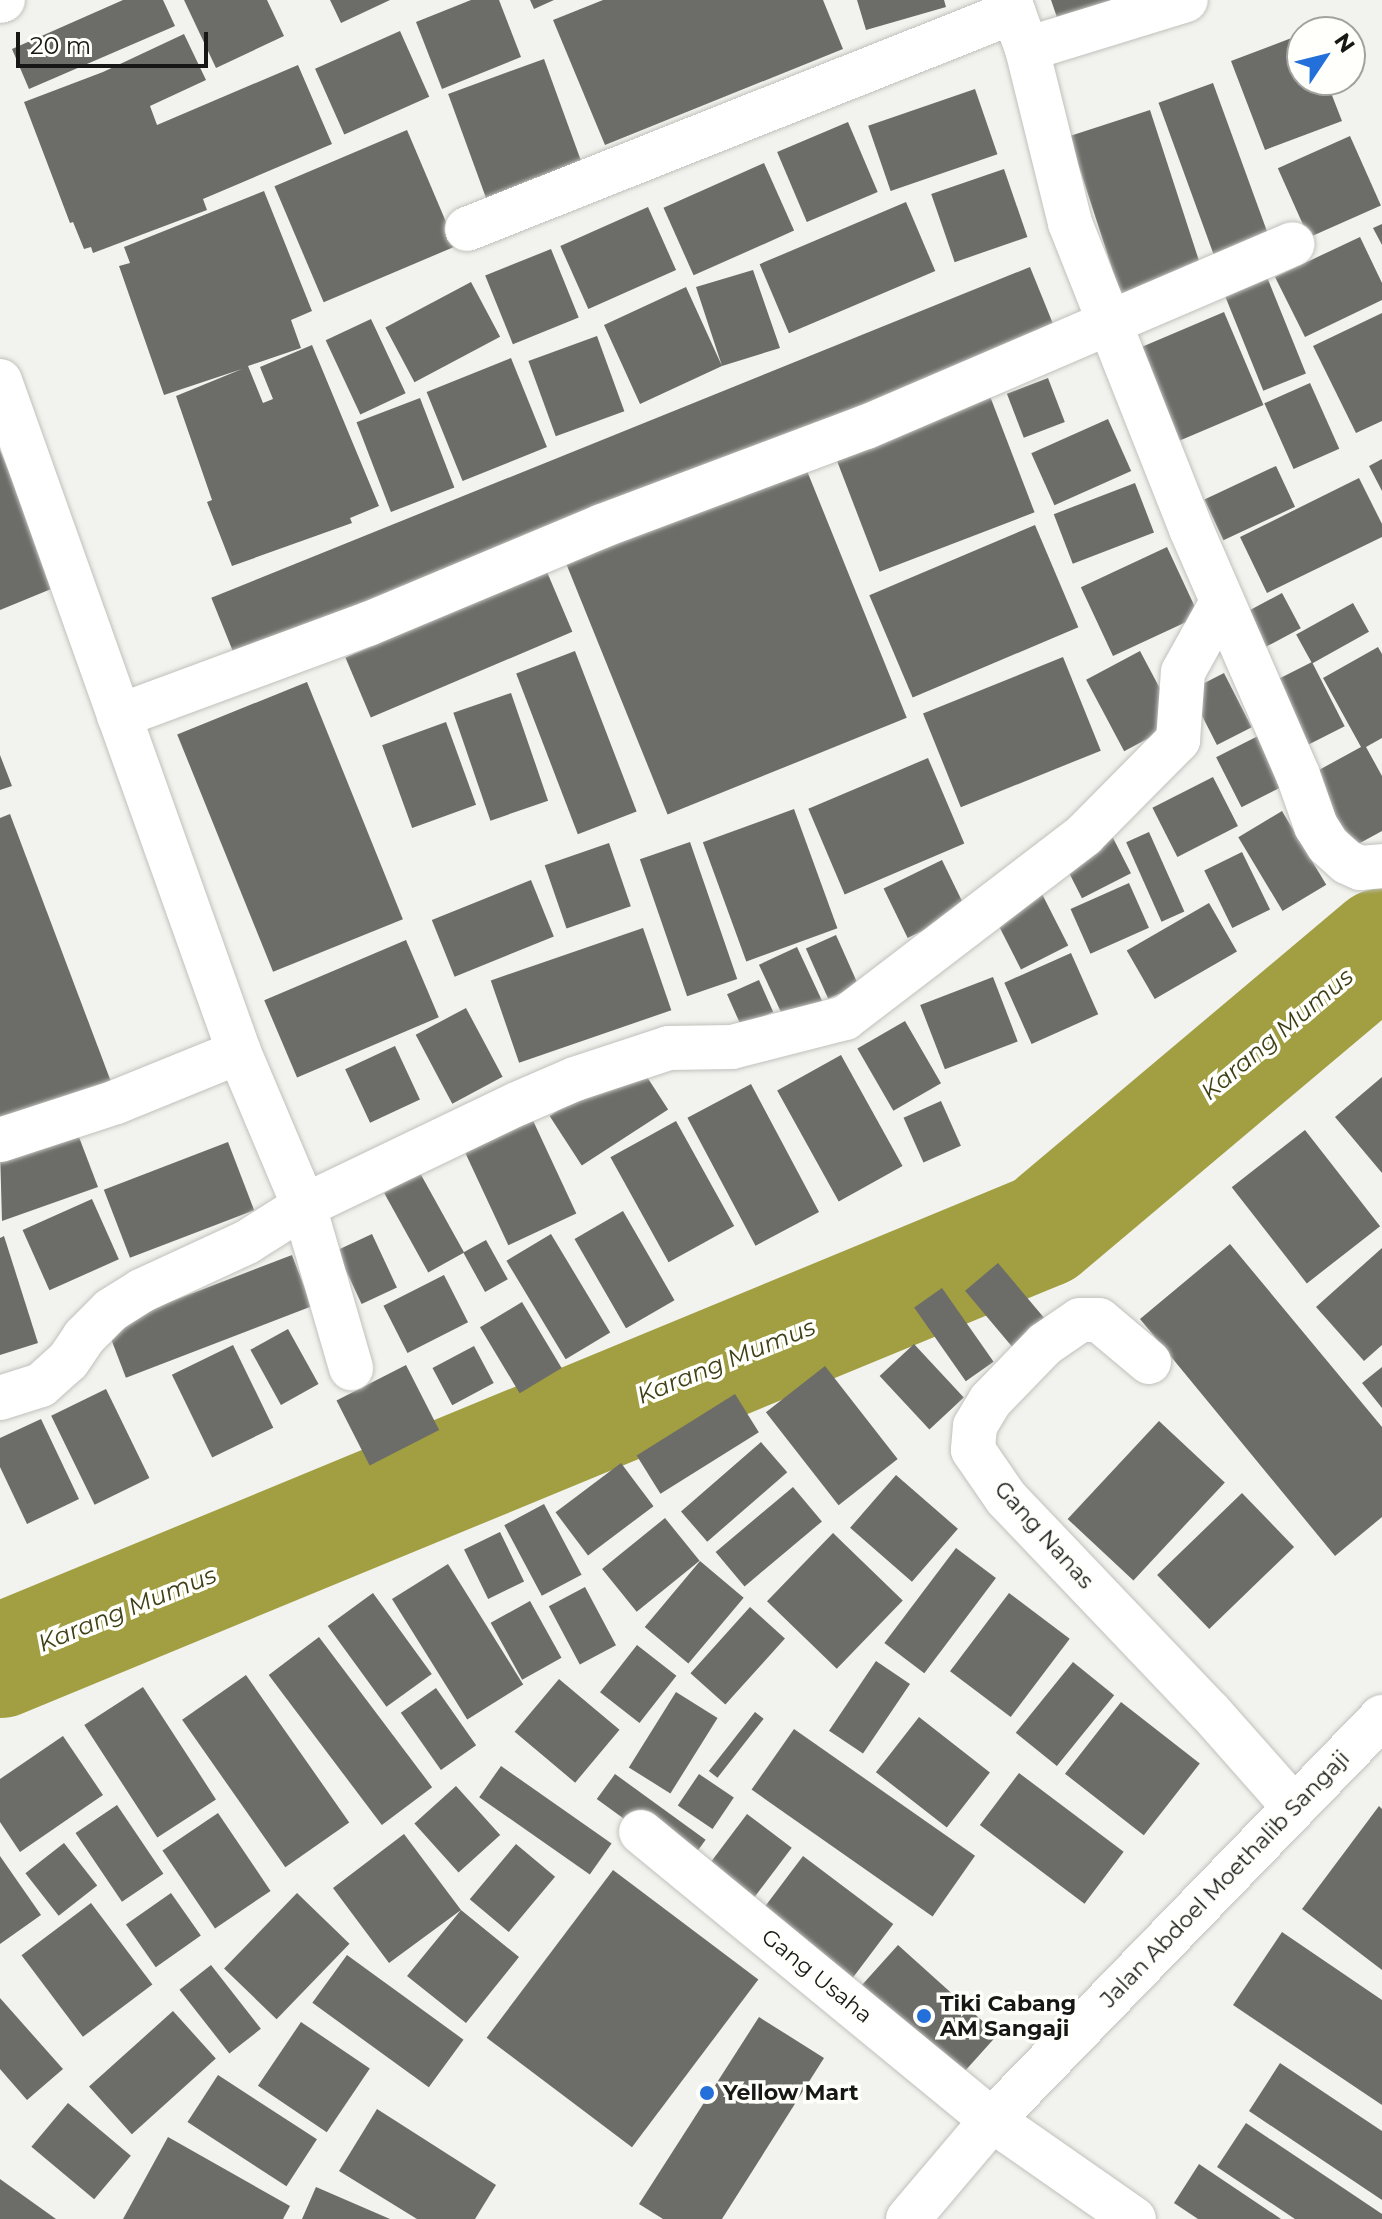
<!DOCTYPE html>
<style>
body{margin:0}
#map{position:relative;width:1382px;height:2219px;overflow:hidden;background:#f2f2ee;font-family:Montserrat,sans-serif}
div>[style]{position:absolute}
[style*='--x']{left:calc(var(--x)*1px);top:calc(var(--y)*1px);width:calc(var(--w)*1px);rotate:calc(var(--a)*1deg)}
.river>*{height:114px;margin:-57px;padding:0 57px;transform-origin:57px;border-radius:57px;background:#a19f42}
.building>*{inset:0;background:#6c6c69;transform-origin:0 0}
.roads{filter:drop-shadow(0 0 2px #c0c0bc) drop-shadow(0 0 2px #c0c0bc)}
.minor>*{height:44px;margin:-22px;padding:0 22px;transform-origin:22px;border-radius:22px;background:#fff}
.dots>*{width:22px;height:22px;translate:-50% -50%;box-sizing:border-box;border:4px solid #fffffc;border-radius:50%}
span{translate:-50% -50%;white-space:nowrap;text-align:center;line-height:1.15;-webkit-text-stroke:7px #fffffc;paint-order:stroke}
.street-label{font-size:22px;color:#171715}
.poi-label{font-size:22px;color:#171715;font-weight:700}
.left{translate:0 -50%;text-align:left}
.water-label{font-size:24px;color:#3f3e17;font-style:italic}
.north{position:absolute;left:1286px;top:16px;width:80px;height:80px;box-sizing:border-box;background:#fffffc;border:2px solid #a2a2a0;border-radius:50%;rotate:55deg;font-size:22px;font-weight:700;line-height:32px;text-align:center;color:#171715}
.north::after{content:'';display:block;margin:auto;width:28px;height:36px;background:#2370db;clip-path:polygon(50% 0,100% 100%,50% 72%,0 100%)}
.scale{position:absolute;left:16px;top:32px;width:192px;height:36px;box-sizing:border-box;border:4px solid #171715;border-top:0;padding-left:10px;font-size:24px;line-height:28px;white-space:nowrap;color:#171715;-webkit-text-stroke:6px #fffffc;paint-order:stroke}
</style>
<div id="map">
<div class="river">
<div style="--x:0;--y:1661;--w:1129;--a:-22.43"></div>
<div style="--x:1044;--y:1230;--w:442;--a:-40.1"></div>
</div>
<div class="building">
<div style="clip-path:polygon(123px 0,163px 0,175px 26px,29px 89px,12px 49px)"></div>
<div style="clip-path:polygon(184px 0,267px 0,284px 36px,216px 68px)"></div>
<div style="clip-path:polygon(330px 0,390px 0,341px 23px)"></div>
<div style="clip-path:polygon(471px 0,499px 0,521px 57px,442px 89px,416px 22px)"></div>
<div style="clip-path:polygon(530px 0,554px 0,534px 9px)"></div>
<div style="clip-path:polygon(603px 0,823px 0,843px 49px,605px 145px,553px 20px)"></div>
<div style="clip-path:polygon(857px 0,944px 0,946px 7px,866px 30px)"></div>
<div style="clip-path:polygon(1051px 0,1142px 0,1061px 29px)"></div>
<div style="left:400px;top:31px;width:72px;height:93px;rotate:66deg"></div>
<div style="clip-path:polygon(184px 34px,206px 80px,150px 106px,157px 125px,298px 65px,332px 144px,203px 199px,207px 210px,93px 253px,91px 247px,84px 249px,73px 222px,70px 223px,24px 102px,103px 72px)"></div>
<div style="clip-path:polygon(1302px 34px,1302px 80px,1326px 80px,1342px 121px,1265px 150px,1231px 61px)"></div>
<div style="left:544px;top:59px;width:122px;height:102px;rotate:70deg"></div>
<div style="left:1213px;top:83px;width:161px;height:58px;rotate:70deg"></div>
<div style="left:975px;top:89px;width:69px;height:113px;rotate:71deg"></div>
<div style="left:1150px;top:110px;width:175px;height:85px;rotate:72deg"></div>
<div style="left:848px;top:122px;width:76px;height:77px;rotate:67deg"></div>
<div style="left:407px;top:130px;width:126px;height:144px;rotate:67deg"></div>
<div style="left:1350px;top:136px;width:76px;height:79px;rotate:66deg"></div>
<div style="left:764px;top:163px;width:74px;height:110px;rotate:66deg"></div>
<div style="left:1004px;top:169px;width:72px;height:77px;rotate:71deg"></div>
<div style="clip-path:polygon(264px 191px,312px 311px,291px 320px,301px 348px,248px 366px,263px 403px,273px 399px,260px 367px,312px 345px,379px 506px,350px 518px,352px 523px,232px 566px,207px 502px,212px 500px,176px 396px,242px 369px,164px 395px,119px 266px,130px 263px,124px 247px)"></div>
<div style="left:906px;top:202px;width:75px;height:159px;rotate:67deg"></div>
<div style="left:648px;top:207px;width:69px;height:96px;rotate:66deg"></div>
<div style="clip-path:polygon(1382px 224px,1382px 245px,1373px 228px)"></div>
<div style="clip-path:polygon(1360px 237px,1382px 283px,1382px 300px,1305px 337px,1275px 277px)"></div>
<div style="left:551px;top:249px;width:74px;height:71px;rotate:68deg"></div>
<div style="left:1030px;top:267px;width:74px;height:883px;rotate:68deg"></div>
<div style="clip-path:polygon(753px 270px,780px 348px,722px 366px,640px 404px,604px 325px,686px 287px,722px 366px,696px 287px)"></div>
<div style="left:1267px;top:277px;width:104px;height:46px;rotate:68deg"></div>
<div style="left:471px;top:282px;width:62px;height:97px;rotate:62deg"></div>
<div style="left:1224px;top:312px;width:101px;height:101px;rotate:67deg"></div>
<div style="clip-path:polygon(1382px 313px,1382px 421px,1356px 433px,1313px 346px)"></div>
<div style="left:371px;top:319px;width:82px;height:50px;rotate:65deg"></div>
<div style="left:597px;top:336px;width:80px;height:73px;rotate:70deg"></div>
<div style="left:511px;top:358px;width:96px;height:91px;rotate:68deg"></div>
<div style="left:1048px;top:378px;width:47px;height:44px;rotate:69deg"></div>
<div style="left:1310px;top:383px;width:72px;height:50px;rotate:66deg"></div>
<div style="left:988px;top:391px;width:130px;height:166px;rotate:69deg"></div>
<div style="left:420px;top:398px;width:96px;height:68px;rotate:69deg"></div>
<div style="left:1108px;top:419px;width:57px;height:84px;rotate:66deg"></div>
<div style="clip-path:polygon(0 450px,56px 587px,0 610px)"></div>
<div style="clip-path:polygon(1382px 459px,1382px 491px,1369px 466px)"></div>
<div style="left:803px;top:461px;width:277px;height:258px;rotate:68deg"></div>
<div style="left:1276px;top:466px;width:45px;height:79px;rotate:65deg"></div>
<div style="clip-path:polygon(1359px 478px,1382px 524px,1382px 537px,1267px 593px,1240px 537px)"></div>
<div style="left:1135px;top:483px;width:53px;height:87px;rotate:69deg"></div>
<div style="left:1035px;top:525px;width:111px;height:180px;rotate:67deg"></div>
<div style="left:1167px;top:547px;width:76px;height:95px;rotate:65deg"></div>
<div style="left:547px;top:572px;width:65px;height:219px;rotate:67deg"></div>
<div style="left:1282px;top:593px;width:40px;height:45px;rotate:62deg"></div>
<div style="left:1353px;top:603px;width:33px;height:65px;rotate:61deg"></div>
<div style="clip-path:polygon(1378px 647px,1382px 654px,1382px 738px,1366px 747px,1382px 776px,1382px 831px,1349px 849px,1308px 776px,1361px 747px,1323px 678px)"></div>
<div style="left:575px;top:651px;width:172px;height:63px;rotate:69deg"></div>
<div style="left:1140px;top:651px;width:81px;height:61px;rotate:62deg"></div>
<div style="left:1063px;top:657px;width:101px;height:151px;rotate:68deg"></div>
<div style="left:1312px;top:662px;width:72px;height:41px;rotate:63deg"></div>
<div style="left:1224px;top:673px;width:61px;height:39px;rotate:63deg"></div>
<div style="left:307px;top:682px;width:256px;height:140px;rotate:68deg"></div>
<div style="left:511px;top:693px;width:114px;height:61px;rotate:71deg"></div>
<div style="left:446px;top:722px;width:88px;height:68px;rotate:70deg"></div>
<div style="left:1258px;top:736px;width:56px;height:47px;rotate:63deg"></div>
<div style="clip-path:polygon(0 755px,12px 786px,0 790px)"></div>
<div style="left:928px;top:758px;width:93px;height:130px;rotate:67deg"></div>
<div style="left:1213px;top:777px;width:55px;height:68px;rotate:63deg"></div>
<div style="left:794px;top:809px;width:127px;height:97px;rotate:70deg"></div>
<div style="left:1282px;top:811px;width:86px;height:51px;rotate:59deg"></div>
<div style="clip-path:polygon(10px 814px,113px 1087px,0 1129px,0 818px)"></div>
<div style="left:1149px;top:832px;width:87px;height:25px;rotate:66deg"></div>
<div style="left:1111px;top:834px;width:44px;height:55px;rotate:63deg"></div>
<div style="left:690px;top:842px;width:145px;height:53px;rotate:71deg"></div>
<div style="left:609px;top:843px;width:67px;height:68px;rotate:71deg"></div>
<div style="left:1242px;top:852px;width:64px;height:42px;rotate:64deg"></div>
<div style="left:942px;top:860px;width:55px;height:65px;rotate:64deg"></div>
<div style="left:531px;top:880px;width:61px;height:107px;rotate:68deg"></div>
<div style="left:1129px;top:883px;width:49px;height:64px;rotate:66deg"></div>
<div style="left:1041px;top:892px;width:60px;height:53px;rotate:63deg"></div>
<div style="left:1209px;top:903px;width:56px;height:95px;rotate:60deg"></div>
<div style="left:643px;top:928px;width:87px;height:161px;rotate:71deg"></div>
<div style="left:836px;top:935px;width:55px;height:33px;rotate:66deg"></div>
<div style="left:406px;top:940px;width:84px;height:154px;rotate:67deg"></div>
<div style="left:797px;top:947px;width:68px;height:42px;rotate:65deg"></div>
<div style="left:1071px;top:953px;width:67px;height:73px;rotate:66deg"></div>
<div style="left:993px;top:977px;width:69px;height:78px;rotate:69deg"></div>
<div style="left:759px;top:980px;width:35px;height:35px;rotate:66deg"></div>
<div style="left:466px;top:1008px;width:78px;height:57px;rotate:62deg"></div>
<div style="left:905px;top:1021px;width:72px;height:55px;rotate:60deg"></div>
<div style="left:395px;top:1046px;width:59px;height:55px;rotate:65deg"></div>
<div style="left:841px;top:1055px;width:127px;height:73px;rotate:61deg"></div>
<div style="left:636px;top:1060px;width:59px;height:103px;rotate:57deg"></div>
<div style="clip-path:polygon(1382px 1077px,1382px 1173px,1335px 1117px)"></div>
<div style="left:751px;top:1084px;width:145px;height:72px;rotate:62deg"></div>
<div style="left:941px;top:1101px;width:49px;height:41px;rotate:66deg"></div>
<div style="left:529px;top:1112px;width:112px;height:75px;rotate:65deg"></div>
<div style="left:676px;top:1121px;width:120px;height:75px;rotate:61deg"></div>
<div style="clip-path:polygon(74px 1124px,98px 1187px,2px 1221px,0 1150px)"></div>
<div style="left:1305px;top:1130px;width:122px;height:93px;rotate:52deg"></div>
<div style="left:228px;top:1142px;width:73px;height:133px;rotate:69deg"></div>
<div style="left:420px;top:1173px;width:91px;height:41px;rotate:61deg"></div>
<div style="left:92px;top:1199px;width:66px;height:76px;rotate:66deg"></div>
<div style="left:623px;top:1211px;width:103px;height:56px;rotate:60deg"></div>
<div style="left:372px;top:1234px;width:59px;height:39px;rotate:65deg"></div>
<div style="left:551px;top:1234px;width:115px;height:52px;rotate:59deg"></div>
<div style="clip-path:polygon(4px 1236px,38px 1343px,0 1355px,0 1238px)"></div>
<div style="left:486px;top:1240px;width:45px;height:26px;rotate:61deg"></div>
<div style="clip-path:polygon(1230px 1244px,1382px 1427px,1382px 1517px,1335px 1556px,1140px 1319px)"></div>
<div style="clip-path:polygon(1382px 1248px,1382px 1345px,1364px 1361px,1316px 1307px)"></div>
<div style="left:292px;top:1255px;width:55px;height:199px;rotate:69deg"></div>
<div style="left:998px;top:1263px;width:82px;height:43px;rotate:50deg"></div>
<div style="left:444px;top:1275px;width:53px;height:68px;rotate:63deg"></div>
<div style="left:942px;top:1288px;width:90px;height:34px;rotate:55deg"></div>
<div style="left:522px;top:1302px;width:77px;height:49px;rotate:59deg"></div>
<div style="left:288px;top:1329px;width:63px;height:43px;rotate:61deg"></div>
<div style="left:914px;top:1344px;width:73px;height:47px;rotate:47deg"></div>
<div style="left:233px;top:1345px;width:92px;height:68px;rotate:64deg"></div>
<div style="left:474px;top:1346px;width:42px;height:47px;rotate:62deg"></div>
<div style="left:406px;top:1365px;width:73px;height:78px;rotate:63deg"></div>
<div style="left:825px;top:1366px;width:118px;height:75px;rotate:52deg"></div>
<div style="clip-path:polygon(1382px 1367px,1382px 1408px,1362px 1383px)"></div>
<div style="left:106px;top:1389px;width:99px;height:61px;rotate:64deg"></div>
<div style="left:735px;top:1394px;width:45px;height:116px;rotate:58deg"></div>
<div style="clip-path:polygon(41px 1419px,79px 1499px,27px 1524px,0 1467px,0 1438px)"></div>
<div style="left:1159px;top:1421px;width:90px;height:134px;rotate:43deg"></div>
<div style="left:761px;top:1442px;width:40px;height:106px;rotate:49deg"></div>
<div style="left:621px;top:1463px;width:54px;height:82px;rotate:53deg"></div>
<div style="left:896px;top:1475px;width:82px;height:70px;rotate:41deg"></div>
<div style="left:793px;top:1487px;width:45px;height:101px;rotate:50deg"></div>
<div style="left:1242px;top:1493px;width:75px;height:118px;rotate:46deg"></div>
<div style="left:544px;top:1504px;width:80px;height:45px;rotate:62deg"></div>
<div style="left:665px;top:1518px;width:55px;height:81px;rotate:51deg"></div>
<div style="left:500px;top:1532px;width:55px;height:40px;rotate:64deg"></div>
<div style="left:833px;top:1533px;width:97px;height:95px;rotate:44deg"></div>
<div style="left:956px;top:1548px;width:50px;height:119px;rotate:37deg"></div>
<div style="left:700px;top:1561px;width:57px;height:86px;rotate:40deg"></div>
<div style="left:448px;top:1564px;width:142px;height:66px;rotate:58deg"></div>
<div style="left:585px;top:1587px;width:66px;height:41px;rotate:62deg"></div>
<div style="left:373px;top:1593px;width:100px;height:56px;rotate:54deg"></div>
<div style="left:1009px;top:1593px;width:76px;height:98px;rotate:37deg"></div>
<div style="left:530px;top:1601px;width:65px;height:45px;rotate:61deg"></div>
<div style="left:750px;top:1607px;width:47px;height:89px;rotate:42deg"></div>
<div style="left:319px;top:1637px;width:188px;height:63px;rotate:53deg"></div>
<div style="left:637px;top:1645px;width:50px;height:60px;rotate:38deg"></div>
<div style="left:876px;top:1661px;width:41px;height:84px;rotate:34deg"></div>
<div style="left:1073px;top:1662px;width:53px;height:91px;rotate:39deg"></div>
<div style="left:246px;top:1675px;width:180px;height:78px;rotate:55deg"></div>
<div style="left:559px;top:1679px;width:79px;height:69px;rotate:40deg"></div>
<div style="left:143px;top:1687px;width:134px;height:70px;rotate:57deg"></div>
<div style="left:436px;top:1688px;width:70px;height:43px;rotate:55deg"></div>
<div style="left:676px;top:1692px;width:49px;height:89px;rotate:32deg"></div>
<div style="left:1121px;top:1702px;width:100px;height:91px;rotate:38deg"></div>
<div style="left:755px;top:1712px;width:11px;height:75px;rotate:38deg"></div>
<div style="left:919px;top:1717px;width:90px;height:70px;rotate:38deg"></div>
<div style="left:794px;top:1729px;width:221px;height:74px;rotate:35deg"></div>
<div style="clip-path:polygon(63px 1736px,103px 1795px,20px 1852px,0 1822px,0 1779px)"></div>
<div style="left:501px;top:1766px;width:135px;height:38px;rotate:35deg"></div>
<div style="left:1019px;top:1773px;width:131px;height:65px;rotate:37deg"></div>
<div style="left:615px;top:1774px;width:112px;height:31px;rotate:36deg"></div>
<div style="left:699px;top:1774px;width:42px;height:38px;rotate:34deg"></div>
<div style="left:456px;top:1786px;width:66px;height:56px;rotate:48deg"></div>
<div style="left:117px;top:1805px;width:83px;height:50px;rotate:56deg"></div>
<div style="clip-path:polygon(1379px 1806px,1382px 1809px,1382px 1970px,1302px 1909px)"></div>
<div style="left:218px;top:1813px;width:94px;height:67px;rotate:56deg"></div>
<div style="left:747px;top:1814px;width:56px;height:75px;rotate:37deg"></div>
<div style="clip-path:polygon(404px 1834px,461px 1910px,519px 1957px,466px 2023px,407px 1976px,461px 1910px,389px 1963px,333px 1888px)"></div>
<div style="left:64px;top:1843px;width:54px;height:49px;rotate:52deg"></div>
<div style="left:516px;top:1844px;width:51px;height:72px;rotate:40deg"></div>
<div style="clip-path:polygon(0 1856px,41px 1915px,0 1944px)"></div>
<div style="left:803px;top:1856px;width:113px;height:85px;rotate:37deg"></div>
<div style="left:613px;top:1870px;width:182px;height:210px;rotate:37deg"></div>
<div style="left:171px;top:1893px;width:52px;height:55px;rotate:55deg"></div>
<div style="left:297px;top:1893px;width:73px;height:105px;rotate:44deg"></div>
<div style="left:91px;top:1903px;width:102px;height:87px;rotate:53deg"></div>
<div style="clip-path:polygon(1282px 1932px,1382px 2000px,1382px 2105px,1233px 2005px)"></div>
<div style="left:898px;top:1945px;width:134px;height:70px;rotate:42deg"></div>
<div style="left:347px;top:1955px;width:144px;height:59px;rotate:36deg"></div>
<div style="left:211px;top:1965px;width:81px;height:40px;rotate:52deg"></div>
<div style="clip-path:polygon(0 1998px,63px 2069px,27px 2100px,0 2069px)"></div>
<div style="left:173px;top:2011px;width:64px;height:113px;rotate:48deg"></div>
<div style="clip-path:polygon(759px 2017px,824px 2058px,722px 2219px,663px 2219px,639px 2204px)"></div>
<div style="left:301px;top:2022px;width:83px;height:77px;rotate:34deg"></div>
<div style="clip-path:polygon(1280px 2063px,1382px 2131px,1382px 2200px,1249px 2111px)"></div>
<div style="left:218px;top:2075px;width:118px;height:56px;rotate:33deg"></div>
<div style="left:68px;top:2103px;width:82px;height:57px;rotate:40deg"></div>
<div style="clip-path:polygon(377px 2109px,496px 2185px,475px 2219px,417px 2219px,339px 2171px)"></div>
<div style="clip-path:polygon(1246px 2123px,1382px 2214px,1382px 2219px,1295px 2219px,1217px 2167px)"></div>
<div style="clip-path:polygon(168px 2137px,290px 2206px,283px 2219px,123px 2219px)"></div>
<div style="clip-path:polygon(1199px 2164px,1281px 2219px,1198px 2219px,1174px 2203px)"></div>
<div style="clip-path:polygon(0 2179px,56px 2219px,0 2219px)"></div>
<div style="clip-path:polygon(316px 2187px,390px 2219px,302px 2219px)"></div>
</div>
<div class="roads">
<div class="minor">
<div style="--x:1009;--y:0;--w:52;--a:69.8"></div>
<div style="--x:1027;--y:49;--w:179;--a:76.1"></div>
<div style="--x:1070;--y:223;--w:329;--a:68.4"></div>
<div style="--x:1191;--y:529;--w:268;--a:66.5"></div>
<div style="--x:1298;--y:775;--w:54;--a:70.6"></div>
<div style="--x:1316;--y:826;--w:22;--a:58"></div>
<div style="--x:1328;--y:845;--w:25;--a:42"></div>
<div style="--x:1347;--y:862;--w:14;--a:25"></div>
<div style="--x:1360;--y:868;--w:22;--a:-5"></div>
<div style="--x:0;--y:1;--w:3;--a:-18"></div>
<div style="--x:1027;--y:49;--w:166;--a:-17.1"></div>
<div style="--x:467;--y:229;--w:588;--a:-21.67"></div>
<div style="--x:0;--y:381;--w:712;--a:70.39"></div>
<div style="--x:239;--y:1052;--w:167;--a:67.1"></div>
<div style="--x:304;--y:1206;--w:169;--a:73.8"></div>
<div style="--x:119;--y:716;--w:265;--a:-20.3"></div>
<div style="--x:368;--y:624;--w:254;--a:-22.7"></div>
<div style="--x:602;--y:526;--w:282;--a:-20.6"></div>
<div style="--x:866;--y:427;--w:464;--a:-23.2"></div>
<div style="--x:0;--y:1140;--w:122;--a:-18.1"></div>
<div style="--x:116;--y:1102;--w:133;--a:-22.1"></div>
<div style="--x:1149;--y:1362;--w:65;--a:-140"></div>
<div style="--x:1099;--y:1320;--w:19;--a:180"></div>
<div style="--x:1080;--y:1320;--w:42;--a:145.6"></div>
<div style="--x:1045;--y:1344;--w:79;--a:134"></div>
<div style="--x:990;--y:1401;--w:29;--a:121"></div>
<div style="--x:975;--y:1426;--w:24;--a:95"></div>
<div style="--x:973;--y:1450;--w:58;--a:55.5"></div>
<div style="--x:1006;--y:1498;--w:296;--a:46.4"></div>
<div style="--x:1210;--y:1712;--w:127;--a:48.5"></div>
<div style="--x:0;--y:1398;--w:43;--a:-17.6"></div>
<div style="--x:41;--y:1385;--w:36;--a:-42"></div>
<div style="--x:68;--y:1361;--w:29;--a:-56"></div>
<div style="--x:84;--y:1337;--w:38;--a:-45"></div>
<div style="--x:111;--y:1310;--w:36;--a:-32"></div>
<div style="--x:141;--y:1291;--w:117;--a:-24.8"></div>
<div style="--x:247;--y:1242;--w:67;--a:-32.3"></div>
<div style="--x:304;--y:1206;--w:236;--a:-25.6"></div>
<div style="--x:517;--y:1104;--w:63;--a:-23.3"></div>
<div style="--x:575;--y:1079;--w:99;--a:-18.3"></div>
<div style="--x:669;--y:1048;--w:63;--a:-0.9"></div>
<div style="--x:732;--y:1047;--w:117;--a:-14.4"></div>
<div style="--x:845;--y:1018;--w:301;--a:-37.4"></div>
<div style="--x:1084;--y:835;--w:134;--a:-45.3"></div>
<div style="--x:1178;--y:740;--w:68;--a:-85.8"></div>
<div style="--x:1183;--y:672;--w:80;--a:-60.9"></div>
<div style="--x:641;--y:1832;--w:454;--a:39.4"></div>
<div style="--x:992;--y:2120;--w:173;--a:34.9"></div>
<div style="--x:908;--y:2219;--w:130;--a:-49.7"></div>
<div style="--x:992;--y:2120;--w:561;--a:-45.94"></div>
</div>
</div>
<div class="dots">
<div style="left:924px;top:2016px;background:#2370db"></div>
<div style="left:707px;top:2093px;background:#2370db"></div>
</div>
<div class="street-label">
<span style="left:1044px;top:1535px;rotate:48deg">Gang Nanas</span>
<span style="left:1225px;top:1879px;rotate:-46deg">Jalan Abdoel Moethalib Sangaji</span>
<span style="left:817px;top:1976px;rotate:39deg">Gang Usaha</span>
</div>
<div class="poi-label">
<span class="left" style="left:940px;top:2016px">Tiki Cabang<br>AM Sangaji</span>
<span class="left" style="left:723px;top:2093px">Yellow Mart</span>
</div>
<div class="water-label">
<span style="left:1277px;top:1034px;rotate:-40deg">Karang Mumus</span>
<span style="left:726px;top:1361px;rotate:-22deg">Karang Mumus</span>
<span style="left:127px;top:1609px;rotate:-22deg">Karang Mumus</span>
</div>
<div class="north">N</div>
<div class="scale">20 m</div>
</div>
